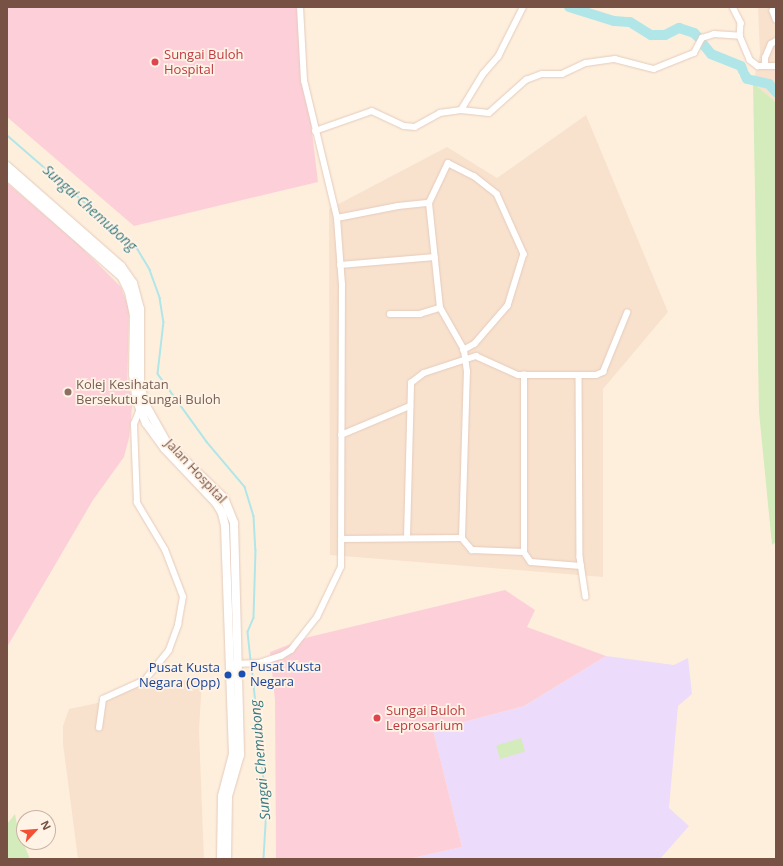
<!DOCTYPE html>
<style>
body{margin:0}
#map{position:relative;width:783px;height:866px;overflow:hidden;background:#feefdd;font-family:"Open Sans",sans-serif}
div>[style]{position:absolute}
[style*='--x']{left:calc(var(--x)*1px);top:calc(var(--y)*1px);width:calc(var(--w)*1px);rotate:calc(var(--a)*1deg)}
.residential>*{inset:0;background:#f8e2ce}
.education>*{inset:0;background:#ecdbfa}
.medical>*{inset:0;background:#fdd0d9}
.green>*{inset:0;background:#d4ecbb;transform-origin:0 0}
.stream>*{height:1.5px;margin:-0.75px;padding:0 0.75px;transform-origin:0.75px;border-radius:0.75px;background:#b1e6e9}
.river>*{height:10px;margin:-5px;padding:0 5px;transform-origin:5px;border-radius:5px;background:#b1e6e9}
.roads{filter:drop-shadow(0 0 1px #e5cbbc) drop-shadow(0 0 1px #e5cbbc)}
.street>*{height:5.5px;margin:-2.75px;padding:0 2.75px;transform-origin:2.75px;border-radius:2.75px;background:#fff}
.secondary>*{height:8px;margin:-4px;padding:0 4px;transform-origin:4px;border-radius:4px;background:#fff}
.dots>*{width:11px;height:11px;translate:-50% -50%;box-sizing:border-box;border:2px solid #fff3e6;border-radius:50%}
span{translate:-50% -50%;white-space:nowrap;text-align:center;line-height:1.15;-webkit-text-stroke:3.5px #fff3e6;paint-order:stroke}
.health-label{font-size:13px;color:#be3a42}
.left{translate:0 -50%;text-align:left}
.education-label{font-size:13px;color:#785e54}
.street-label{font-size:13px;color:#765144}
.transit-label{font-size:13px;color:#164399}
.right{translate:-100% -50%;text-align:right}
.water-label{font-size:14px;color:#36787d;font-style:italic}
.frame{position:absolute;inset:0;border:8px solid #765144;pointer-events:none}
.north{position:absolute;left:16px;top:810px;width:40px;height:40px;box-sizing:border-box;background:#fff3e6;border:1px solid #c8b2a5;border-radius:50%;rotate:64deg;font-size:11px;font-weight:700;line-height:16px;text-align:center;color:#765144}
.north::after{content:'';display:block;margin:auto;width:14px;height:18px;background:#f45036;clip-path:polygon(50% 0,100% 100%,50% 72%,0 100%)}
</style>
<div id="map">
<div class="residential">
<div style="clip-path:polygon(758px 7px,776px 7px,776px 102px,753px 83px,760px 54px)"></div>
<div style="clip-path:polygon(586px 115px,668px 312px,603px 389px,603px 577px,330px 555px,329px 209px,447px 147px,497px 178px)"></div>
<div style="clip-path:polygon(154px 678px,202px 681px,199px 730px,204px 859px,78px 859px,63px 744px,63px 726px,69px 709px,107px 701px)"></div>
</div>
<div class="education">
<div style="clip-path:polygon(606px 656px,674px 665px,688px 658px,692px 694px,678px 706px,669px 808px,689px 826px,660px 859px,408px 859px,462px 847px,433px 730px,524px 706px)"></div>
</div>
<div class="medical">
<div style="clip-path:polygon(7px 7px,297px 7px,318px 182px,134px 226px,7px 117px)"></div>
<div style="clip-path:polygon(7px 183px,78px 244px,121px 287px,129px 309px,127px 386px,133px 398px,129px 438px,124px 457px,93px 500px,7px 647px)"></div>
<div style="clip-path:polygon(505px 590px,535px 610px,527px 627px,606px 656px,524px 706px,433px 730px,462px 847px,408px 859px,276px 859px,275px 700px,270px 652px,309px 637px)"></div>
</div>
<div class="green">
<div style="clip-path:polygon(753px 83px,776px 102px,776px 542px,772px 545px,759px 412px)"></div>
<div style="left:521px;top:738px;width:14px;height:26px;rotate:73deg"></div>
<div style="clip-path:polygon(15px 814px,18px 830px,30px 859px,7px 859px,7px 824px)"></div>
</div>
<div class="stream">
<div style="--x:7;--y:135;--w:172;--a:41"></div>
<div style="--x:137;--y:248;--w:26;--a:59"></div>
<div style="--x:150;--y:270;--w:30;--a:70"></div>
<div style="--x:160;--y:298;--w:24;--a:81"></div>
<div style="--x:164;--y:322;--w:52;--a:96.6"></div>
<div style="--x:158;--y:374;--w:84;--a:54.2"></div>
<div style="--x:207;--y:442;--w:59;--a:49.8"></div>
<div style="--x:245;--y:487;--w:30;--a:73"></div>
<div style="--x:254;--y:516;--w:34;--a:87"></div>
<div style="--x:256;--y:550;--w:68;--a:91.7"></div>
<div style="--x:254;--y:618;--w:15;--a:113"></div>
<div style="--x:248;--y:632;--w:30;--a:84"></div>
<div style="--x:252;--y:666;--w:143;--a:84"></div>
<div style="--x:267;--y:808;--w:51;--a:93.4"></div>
</div>
<div class="river">
<div style="--x:569;--y:7;--w:47;--a:17.3"></div>
<div style="--x:614;--y:21;--w:16;--a:4"></div>
<div style="--x:630;--y:22;--w:25;--a:32"></div>
<div style="--x:651;--y:35;--w:14;--a:0"></div>
<div style="--x:665;--y:35;--w:16;--a:-27"></div>
<div style="--x:679;--y:28;--w:16;--a:18"></div>
<div style="--x:694;--y:33;--w:6;--a:45"></div>
<div style="--x:703;--y:44;--w:13;--a:51"></div>
<div style="--x:711;--y:54;--w:32;--a:22"></div>
<div style="--x:741;--y:66;--w:5;--a:68"></div>
<div style="--x:745;--y:75;--w:4;--a:63"></div>
<div style="--x:747;--y:79;--w:23;--a:13"></div>
<div style="--x:769;--y:84;--w:11;--a:49"></div>
</div>
<div class="roads">
<div class="street">
<div style="--x:733;--y:7;--w:18;--a:63"></div>
<div style="--x:741;--y:23;--w:13;--a:94"></div>
<div style="--x:775;--y:7;--w:4;--a:117"></div>
<div style="--x:773;--y:11;--w:9;--a:69"></div>
<div style="--x:765;--y:66;--w:8;--a:-90"></div>
<div style="--x:765;--y:58;--w:15;--a:-67"></div>
<div style="--x:771;--y:44;--w:6;--a:-31"></div>
<div style="--x:461;--y:110;--w:42;--a:-58.6"></div>
<div style="--x:483;--y:74;--w:23;--a:-49"></div>
<div style="--x:498;--y:57;--w:56;--a:-63.4"></div>
<div style="--x:315;--y:131;--w:60;--a:-19.3"></div>
<div style="--x:372;--y:111;--w:35;--a:25"></div>
<div style="--x:404;--y:126;--w:11;--a:5"></div>
<div style="--x:415;--y:127;--w:29;--a:-29"></div>
<div style="--x:440;--y:113;--w:21;--a:-8"></div>
<div style="--x:461;--y:110;--w:28;--a:6"></div>
<div style="--x:489;--y:113;--w:50;--a:-41.7"></div>
<div style="--x:526;--y:80;--w:17;--a:-21"></div>
<div style="--x:542;--y:74;--w:20;--a:0"></div>
<div style="--x:562;--y:74;--w:26;--a:-25"></div>
<div style="--x:586;--y:63;--w:29;--a:-8"></div>
<div style="--x:615;--y:59;--w:40;--a:14.4"></div>
<div style="--x:654;--y:69;--w:43;--a:-21.8"></div>
<div style="--x:694;--y:53;--w:17;--a:-62"></div>
<div style="--x:702;--y:38;--w:13;--a:-18"></div>
<div style="--x:714;--y:34;--w:26;--a:4"></div>
<div style="--x:740;--y:36;--w:26;--a:67"></div>
<div style="--x:750;--y:60;--w:10;--a:37"></div>
<div style="--x:758;--y:66;--w:18;--a:0"></div>
<div style="--x:337;--y:218;--w:62;--a:-11.1"></div>
<div style="--x:398;--y:206;--w:31;--a:-6"></div>
<div style="--x:340;--y:265;--w:95;--a:-4.8"></div>
<div style="--x:390;--y:314;--w:30;--a:0"></div>
<div style="--x:420;--y:314;--w:21;--a:-17"></div>
<div style="--x:579;--y:375;--w:182;--a:89.7"></div>
<div style="--x:580;--y:557;--w:40;--a:81.5"></div>
<div style="--x:341;--y:435;--w:75;--a:-22.8"></div>
<div style="--x:407;--y:538;--w:155;--a:-88.5"></div>
<div style="--x:411;--y:383;--w:16;--a:-38"></div>
<div style="--x:424;--y:373;--w:55;--a:-18.1"></div>
<div style="--x:476;--y:356;--w:46;--a:24.3"></div>
<div style="--x:518;--y:375;--w:78;--a:0"></div>
<div style="--x:596;--y:375;--w:8;--a:-23"></div>
<div style="--x:603;--y:372;--w:64;--a:-67.9"></div>
<div style="--x:462;--y:538;--w:166;--a:-88.3"></div>
<div style="--x:467;--y:372;--w:22;--a:-98"></div>
<div style="--x:464;--y:350;--w:48;--a:-119.7"></div>
<div style="--x:440;--y:308;--w:106;--a:-96"></div>
<div style="--x:429;--y:203;--w:44;--a:-64.6"></div>
<div style="--x:448;--y:163;--w:29;--a:27"></div>
<div style="--x:474;--y:176;--w:29;--a:38"></div>
<div style="--x:497;--y:194;--w:66;--a:65.8"></div>
<div style="--x:524;--y:254;--w:54;--a:107.1"></div>
<div style="--x:508;--y:306;--w:50;--a:131"></div>
<div style="--x:475;--y:344;--w:13;--a:151"></div>
<div style="--x:341;--y:539;--w:121;--a:-0.5"></div>
<div style="--x:462;--y:538;--w:16;--a:50"></div>
<div style="--x:472;--y:550;--w:52;--a:2.2"></div>
<div style="--x:524;--y:552;--w:12;--a:55"></div>
<div style="--x:531;--y:562;--w:50;--a:4.6"></div>
<div style="--x:524;--y:552;--w:177;--a:-90"></div>
<div style="--x:234;--y:664;--w:25;--a:-2"></div>
<div style="--x:259;--y:663;--w:23;--a:-18"></div>
<div style="--x:281;--y:656;--w:12;--a:-31"></div>
<div style="--x:291;--y:650;--w:42;--a:-51.8"></div>
<div style="--x:317;--y:617;--w:55;--a:-64.4"></div>
<div style="--x:341;--y:567;--w:282;--a:-89.8"></div>
<div style="--x:342;--y:285;--w:67;--a:-94.3"></div>
<div style="--x:337;--y:218;--w:141;--a:-103.5"></div>
<div style="--x:304;--y:81;--w:74;--a:-93.1"></div>
<div style="--x:99;--y:728;--w:29;--a:-82"></div>
<div style="--x:103;--y:699;--w:46;--a:-24.3"></div>
<div style="--x:145;--y:680;--w:38;--a:-51"></div>
<div style="--x:169;--y:650;--w:27;--a:-70"></div>
<div style="--x:178;--y:625;--w:28;--a:-80"></div>
<div style="--x:183;--y:597;--w:50;--a:-111"></div>
<div style="--x:165;--y:550;--w:55;--a:-120.8"></div>
<div style="--x:137;--y:503;--w:79;--a:-92.2"></div>
<div style="--x:134;--y:424;--w:18;--a:-68"></div>
</div>
<div class="secondary">
<div style="--x:7;--y:166;--w:152;--a:41.3"></div>
<div style="--x:121;--y:266;--w:21;--a:55"></div>
<div style="--x:133;--y:283;--w:27;--a:75"></div>
<div style="--x:140;--y:309;--w:75;--a:90"></div>
<div style="--x:140;--y:384;--w:21;--a:76"></div>
<div style="--x:145;--y:404;--w:45;--a:60.6"></div>
<div style="--x:167;--y:443;--w:79;--a:44"></div>
<div style="--x:224;--y:498;--w:27;--a:68"></div>
<div style="--x:234;--y:523;--w:232;--a:88.5"></div>
<div style="--x:240;--y:755;--w:43;--a:106.3"></div>
<div style="--x:228;--y:796;--w:63;--a:90.9"></div>
<div style="--x:7;--y:176;--w:153;--a:41.3"></div>
<div style="--x:122;--y:277;--w:17;--a:65"></div>
<div style="--x:129;--y:292;--w:25;--a:78"></div>
<div style="--x:134;--y:316;--w:58;--a:91"></div>
<div style="--x:133;--y:374;--w:27;--a:82"></div>
<div style="--x:137;--y:401;--w:24;--a:68"></div>
<div style="--x:146;--y:423;--w:32;--a:54"></div>
<div style="--x:165;--y:449;--w:74;--a:46.6"></div>
<div style="--x:216;--y:503;--w:12;--a:59"></div>
<div style="--x:222;--y:513;--w:13;--a:77"></div>
<div style="--x:225;--y:526;--w:228;--a:88"></div>
<div style="--x:233;--y:754;--w:43;--a:104.7"></div>
<div style="--x:222;--y:796;--w:63;--a:90.9"></div>
</div>
</div>
<div class="dots">
<div style="left:155px;top:62px;background:#e0444e"></div>
<div style="left:68px;top:392px;background:#8d6e63"></div>
<div style="left:242px;top:674px;background:#1a4fb4"></div>
<div style="left:228px;top:675px;background:#1a4fb4"></div>
<div style="left:377px;top:718px;background:#e0444e"></div>
</div>
<div class="health-label">
<span class="left" style="left:164px;top:62px">Sungai Buloh<br>Hospital</span>
<span class="left" style="left:386px;top:718px">Sungai Buloh<br>Leprosarium</span>
</div>
<div class="education-label">
<span class="left" style="left:76px;top:392px">Kolej Kesihatan<br>Bersekutu Sungai Buloh</span>
</div>
<div class="street-label">
<span style="left:196px;top:471px;rotate:47deg">Jalan Hospital</span>
</div>
<div class="transit-label">
<span class="left" style="left:250px;top:674px">Pusat Kusta<br>Negara</span>
<span class="right" style="left:220px;top:675px">Pusat Kusta<br>Negara (Opp)</span>
</div>
<div class="water-label">
<span style="left:90px;top:208px;rotate:42deg">Sungai Chemubong</span>
<span style="left:260px;top:760px;rotate:-95deg">Sungai Chemubong</span>
</div>
<div class="frame"></div>
<div class="north">N</div>
</div>
